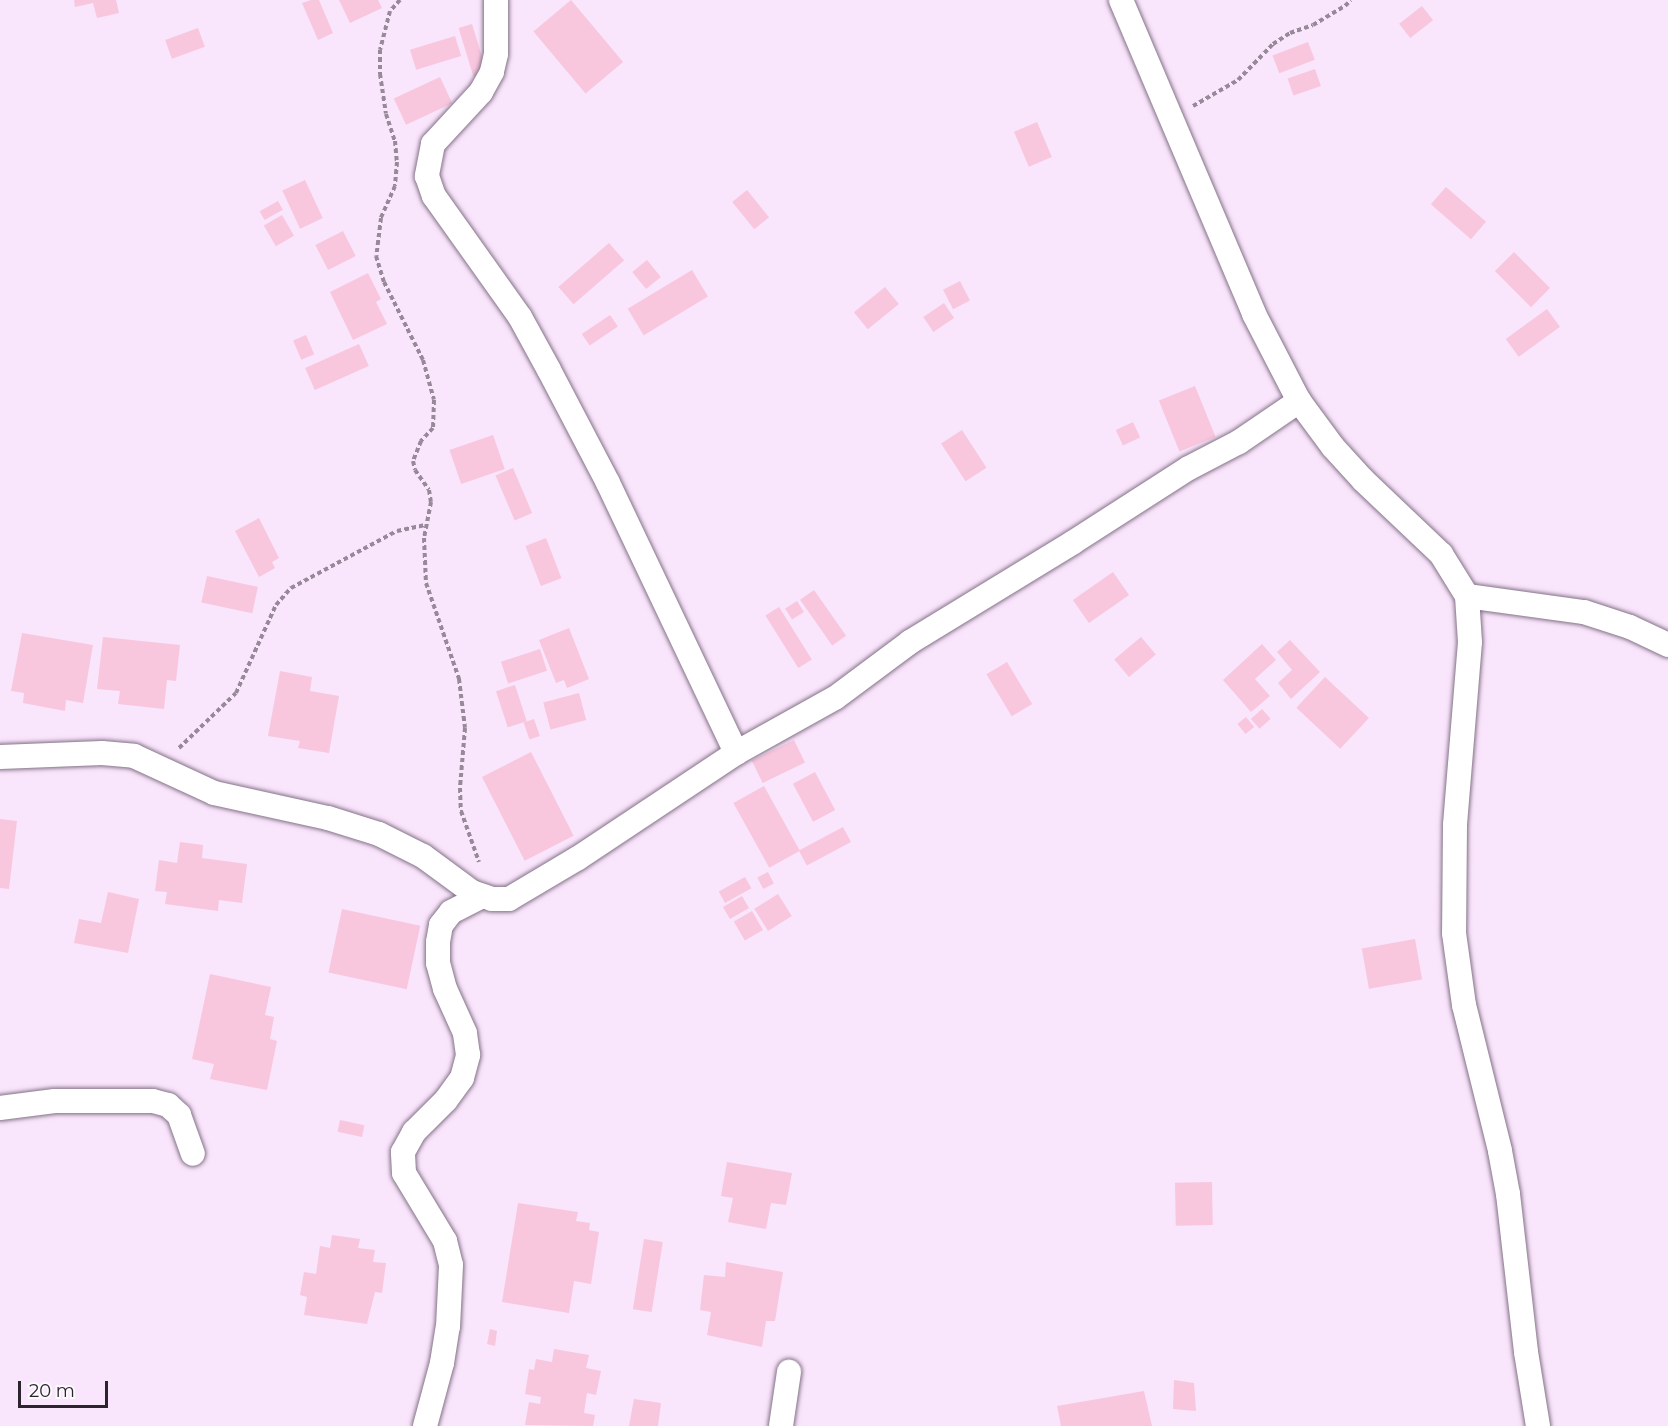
<!DOCTYPE html>
<style>
body{margin:0}
#map{position:relative;width:1668px;height:1426px;overflow:hidden;background:#f9e5fc;font-family:Montserrat,sans-serif}
div>[style]{position:absolute}
[style*='--x']{left:calc(var(--x)*1px);top:calc(var(--y)*1px);width:calc(var(--w)*1px);rotate:calc(var(--a)*1deg)}
.building>*{inset:0;background:#f8c7de;transform-origin:0 0}
.path>*{height:4px;margin-top:-2px;transform-origin:0;background:repeating-linear-gradient(90deg,#978999 0 4.5px,transparent 0 7.5px)}
.roads{filter:drop-shadow(0 0 2px #847287) drop-shadow(0 0 2px #847287)}
.street>*{height:24px;margin:-12px;padding:0 12px;transform-origin:12px;border-radius:12px;background:#fff}
span{translate:-50% -50%;white-space:nowrap;text-align:center;line-height:1.15;-webkit-text-stroke:4.5px #fcf8fd;paint-order:stroke}
.scale{position:absolute;left:18px;top:1381px;width:90px;height:27px;box-sizing:border-box;border:3px solid #2b242c;border-top:0;padding-left:8px;font-size:18px;line-height:21px;white-space:nowrap;color:#2b242c;-webkit-text-stroke:4px #fcf8fd;paint-order:stroke}
</style>
<div id="map">
<div class="building">
<div style="clip-path:polygon(74px 0,116px 0,119px 13px,97px 18px,93px 3px,75px 7px)"></div>
<div style="clip-path:polygon(311px 0,319px 0,333px 33px,318px 40px,302px 3px)"></div>
<div style="clip-path:polygon(339px 0,378px 0,382px 8px,350px 23px)"></div>
<div style="left:571px;top:0;width:81px;height:49px;rotate:50deg"></div>
<div style="left:1422px;top:6px;width:18px;height:29px;rotate:52deg"></div>
<div style="left:472px;top:24px;width:51px;height:14px;rotate:73deg"></div>
<div style="left:198px;top:28px;width:20px;height:35px;rotate:70deg"></div>
<div style="left:455px;top:36px;width:21px;height:47px;rotate:73deg"></div>
<div style="left:1308px;top:42px;width:19px;height:38px;rotate:69deg"></div>
<div style="left:1315px;top:69px;width:18px;height:29px;rotate:71deg"></div>
<div style="left:440px;top:77px;width:29px;height:51px;rotate:65deg"></div>
<div style="left:1037px;top:122px;width:38px;height:25px;rotate:67deg"></div>
<div style="left:305px;top:180px;width:42px;height:25px;rotate:65deg"></div>
<div style="left:1446px;top:187px;width:53px;height:23px;rotate:41deg"></div>
<div style="left:747px;top:190px;width:35px;height:19px;rotate:51deg"></div>
<div style="left:278px;top:201px;width:10px;height:21px;rotate:61deg"></div>
<div style="left:282px;top:215px;width:24px;height:21px;rotate:60deg"></div>
<div style="left:343px;top:231px;width:28px;height:31px;rotate:63deg"></div>
<div style="left:609px;top:243px;width:23px;height:67px;rotate:49deg"></div>
<div style="left:1514px;top:252px;width:51px;height:27px;rotate:45deg"></div>
<div style="left:647px;top:260px;width:22px;height:19px;rotate:51deg"></div>
<div style="left:692px;top:270px;width:31px;height:75px;rotate:59deg"></div>
<div style="clip-path:polygon(368px 273px,381px 299px,376px 302px,387px 324px,353px 340px,330px 292px)"></div>
<div style="left:960px;top:281px;width:22px;height:19px;rotate:63deg"></div>
<div style="left:885px;top:287px;width:22px;height:40px;rotate:51deg"></div>
<div style="left:944px;top:303px;width:18px;height:25px;rotate:56deg"></div>
<div style="left:1547px;top:309px;width:22px;height:51px;rotate:54deg"></div>
<div style="left:610px;top:315px;width:14px;height:34px;rotate:56deg"></div>
<div style="left:306px;top:335px;width:21px;height:14px;rotate:67deg"></div>
<div style="left:359px;top:344px;width:24px;height:59px;rotate:66deg"></div>
<div style="left:1195px;top:386px;width:55px;height:39px;rotate:68deg"></div>
<div style="left:1133px;top:422px;width:17px;height:19px;rotate:65deg"></div>
<div style="left:962px;top:430px;width:45px;height:25px;rotate:57deg"></div>
<div style="left:493px;top:435px;width:36px;height:46px;rotate:71deg"></div>
<div style="left:513px;top:468px;width:49px;height:19px;rotate:67deg"></div>
<div style="clip-path:polygon(259px 518px,279px 558px,272px 562px,275px 568px,259px 577px,235px 531px)"></div>
<div style="left:546px;top:538px;width:43px;height:22px;rotate:69deg"></div>
<div style="left:1113px;top:572px;width:28px;height:49px;rotate:55deg"></div>
<div style="left:207px;top:576px;width:52px;height:27px;rotate:12deg"></div>
<div style="left:814px;top:590px;width:56px;height:17px;rotate:55deg"></div>
<div style="left:797px;top:601px;width:13px;height:14px;rotate:58deg"></div>
<div style="left:779px;top:607px;width:62px;height:16px;rotate:58deg"></div>
<div style="clip-path:polygon(569px 628px,589px 679px,567px 688px,564px 680px,556px 683px,539px 640px)"></div>
<div style="clip-path:polygon(22px 633px,93px 645px,83px 703px,66px 700px,65px 711px,23px 703px,24px 693px,11px 691px)"></div>
<div style="clip-path:polygon(103px 637px,180px 645px,176px 681px,167px 680px,164px 709px,118px 704px,120px 691px,97px 689px)"></div>
<div style="left:1141px;top:637px;width:23px;height:35px;rotate:50deg"></div>
<div style="clip-path:polygon(1290px 640px,1320px 672px,1291px 699px,1278px 683px,1292px 670px,1277px 652px)"></div>
<div style="clip-path:polygon(1262px 644px,1276px 660px,1255px 679px,1270px 696px,1251px 712px,1223px 680px)"></div>
<div style="left:540px;top:649px;width:23px;height:41px;rotate:72deg"></div>
<div style="left:1007px;top:662px;width:49px;height:24px;rotate:59deg"></div>
<div style="clip-path:polygon(280px 671px,312px 677px,310px 691px,339px 696px,329px 753px,298px 748px,300px 741px,268px 736px)"></div>
<div style="left:1325px;top:677px;width:60px;height:42px;rotate:43deg"></div>
<div style="left:515px;top:685px;width:38px;height:20px;rotate:72deg"></div>
<div style="left:579px;top:693px;width:28px;height:37px;rotate:75deg"></div>
<div style="left:1262px;top:709px;width:13px;height:15px;rotate:48deg"></div>
<div style="left:1246px;top:717px;width:13px;height:11px;rotate:51deg"></div>
<div style="left:534px;top:719px;width:18px;height:11px;rotate:71deg"></div>
<div style="left:794px;top:740px;width:25px;height:47px;rotate:64deg"></div>
<div style="left:531px;top:752px;width:94px;height:55px;rotate:63deg"></div>
<div style="left:815px;top:772px;width:43px;height:25px;rotate:62deg"></div>
<div style="left:764px;top:786px;width:74px;height:35px;rotate:61deg"></div>
<div style="clip-path:polygon(0 819px,17px 821px,9px 889px,0 888px)"></div>
<div style="left:843px;top:827px;width:17px;height:50px;rotate:62deg"></div>
<div style="clip-path:polygon(180px 842px,203px 845px,202px 858px,247px 864px,242px 903px,219px 900px,218px 911px,165px 904px,167px 892px,155px 891px,159px 860px,177px 863px)"></div>
<div style="left:768px;top:872px;width:13px;height:12px;rotate:63deg"></div>
<div style="left:745px;top:877px;width:13px;height:30px;rotate:61deg"></div>
<div style="clip-path:polygon(108px 892px,139px 899px,128px 953px,74px 943px,79px 919px,101px 923px)"></div>
<div style="left:778px;top:894px;width:26px;height:28px;rotate:58deg"></div>
<div style="left:742px;top:896px;width:14px;height:22px;rotate:60deg"></div>
<div style="left:342px;top:909px;width:80px;height:65px;rotate:12deg"></div>
<div style="left:752px;top:911px;width:22px;height:21px;rotate:60deg"></div>
<div style="left:1415px;top:939px;width:41px;height:54px;rotate:80deg"></div>
<div style="clip-path:polygon(210px 974px,271px 987px,265px 1015px,274px 1017px,270px 1039px,277px 1041px,267px 1090px,210px 1079px,214px 1064px,192px 1059px)"></div>
<div style="left:340px;top:1120px;width:25px;height:12px;rotate:12deg"></div>
<div style="clip-path:polygon(727px 1162px,792px 1173px,786px 1205px,771px 1203px,766px 1229px,728px 1222px,733px 1198px,721px 1196px)"></div>
<div style="left:1212px;top:1182px;width:43px;height:37px;rotate:89deg"></div>
<div style="clip-path:polygon(518px 1203px,578px 1212px,576px 1221px,590px 1223px,589px 1230px,599px 1232px,591px 1284px,574px 1281px,569px 1313px,502px 1302px)"></div>
<div style="clip-path:polygon(332px 1235px,360px 1239px,358px 1248px,375px 1250px,373px 1262px,386px 1263px,382px 1293px,375px 1292px,367px 1324px,304px 1315px,307px 1297px,300px 1295px,304px 1272px,316px 1274px,320px 1246px,330px 1248px)"></div>
<div style="left:644px;top:1239px;width:19px;height:71px;rotate:9deg"></div>
<div style="clip-path:polygon(726px 1262px,783px 1272px,775px 1321px,766px 1321px,762px 1347px,707px 1335px,711px 1312px,700px 1310px,704px 1275px,725px 1277px)"></div>
<div style="clip-path:polygon(490px 1329px,497px 1331px,495px 1346px,487px 1344px)"></div>
<div style="clip-path:polygon(554px 1349px,589px 1355px,586px 1368px,601px 1371px,596px 1395px,587px 1393px,584px 1413px,595px 1415px,593px 1426px,525px 1425px,529px 1402px,540px 1404px,541px 1397px,525px 1394px,529px 1369px,534px 1370px,536px 1359px,552px 1362px)"></div>
<div style="clip-path:polygon(1174px 1380px,1194px 1383px,1196px 1411px,1173px 1409px)"></div>
<div style="clip-path:polygon(1144px 1391px,1152px 1426px,1061px 1426px,1057px 1406px)"></div>
<div style="clip-path:polygon(634px 1399px,661px 1403px,658px 1426px,629px 1426px)"></div>
</div>
<div class="path">
<div style="--x:400;--y:0;--w:15;--a:132"></div>
<div style="--x:390;--y:11;--w:40;--a:104.4"></div>
<div style="--x:380;--y:50;--w:24;--a:90"></div>
<div style="--x:380;--y:74;--w:40;--a:81.5"></div>
<div style="--x:386;--y:114;--w:28;--a:72"></div>
<div style="--x:395;--y:141;--w:21;--a:85"></div>
<div style="--x:397;--y:162;--w:24;--a:95"></div>
<div style="--x:395;--y:186;--w:35;--a:114"></div>
<div style="--x:381;--y:218;--w:38;--a:97"></div>
<div style="--x:376;--y:256;--w:27;--a:73"></div>
<div style="--x:384;--y:282;--w:87;--a:63.4"></div>
<div style="--x:423;--y:360;--w:41;--a:74.6"></div>
<div style="--x:434;--y:400;--w:28;--a:92"></div>
<div style="--x:433;--y:428;--w:18;--a:133"></div>
<div style="--x:421;--y:441;--w:22;--a:112"></div>
<div style="--x:413;--y:461;--w:9;--a:77"></div>
<div style="--x:415;--y:470;--w:24;--a:55"></div>
<div style="--x:429;--y:490;--w:12;--a:81"></div>
<div style="--x:431;--y:502;--w:37;--a:101"></div>
<div style="--x:424;--y:538;--w:45;--a:87.5"></div>
<div style="--x:426;--y:583;--w:102;--a:71"></div>
<div style="--x:459;--y:679;--w:49;--a:83"></div>
<div style="--x:465;--y:728;--w:60;--a:94.8"></div>
<div style="--x:460;--y:788;--w:23;--a:88"></div>
<div style="--x:461;--y:811;--w:54;--a:70.6"></div>
<div style="--x:1193;--y:106;--w:52;--a:-30"></div>
<div style="--x:1238;--y:80;--w:50;--a:-45.8"></div>
<div style="--x:1273;--y:44;--w:20;--a:-33"></div>
<div style="--x:1290;--y:33;--w:24;--a:-19"></div>
<div style="--x:1313;--y:25;--w:37;--a:-31"></div>
<div style="--x:1345;--y:6;--w:8;--a:-45"></div>
<div style="--x:179;--y:748;--w:79;--a:-44"></div>
<div style="--x:236;--y:693;--w:97;--a:-65.6"></div>
<div style="--x:276;--y:605;--w:23;--a:-49"></div>
<div style="--x:291;--y:588;--w:120;--a:-28.3"></div>
<div style="--x:397;--y:531;--w:30;--a:-12"></div>
</div>
<div class="roads">
<div class="street">
<div style="--x:496;--y:0;--w:54;--a:90"></div>
<div style="--x:496;--y:54;--w:18;--a:103"></div>
<div style="--x:492;--y:72;--w:23;--a:119"></div>
<div style="--x:481;--y:92;--w:71;--a:132.7"></div>
<div style="--x:433;--y:144;--w:33;--a:101"></div>
<div style="--x:427;--y:176;--w:21;--a:71"></div>
<div style="--x:434;--y:196;--w:148;--a:54.6"></div>
<div style="--x:520;--y:317;--w:60;--a:61.3"></div>
<div style="--x:549;--y:370;--w:127;--a:62.4"></div>
<div style="--x:608;--y:483;--w:299;--a:64.6"></div>
<div style="--x:1121;--y:0;--w:341;--a:67"></div>
<div style="--x:1254;--y:314;--w:98;--a:62.7"></div>
<div style="--x:1299;--y:401;--w:57;--a:53.5"></div>
<div style="--x:1333;--y:447;--w:45;--a:47.7"></div>
<div style="--x:1363;--y:480;--w:108;--a:43.5"></div>
<div style="--x:1441;--y:554;--w:49;--a:58.2"></div>
<div style="--x:1467;--y:596;--w:46;--a:86.3"></div>
<div style="--x:1470;--y:642;--w:184;--a:94.7"></div>
<div style="--x:1455;--y:825;--w:108;--a:90.5"></div>
<div style="--x:1454;--y:933;--w:73;--a:82.1"></div>
<div style="--x:1464;--y:1005;--w:150;--a:76.1"></div>
<div style="--x:1500;--y:1151;--w:44;--a:79.5"></div>
<div style="--x:1508;--y:1194;--w:159;--a:83.5"></div>
<div style="--x:1526;--y:1352;--w:75;--a:80.8"></div>
<div style="--x:1467;--y:596;--w:118;--a:7.8"></div>
<div style="--x:1584;--y:612;--w:48;--a:18.1"></div>
<div style="--x:1630;--y:627;--w:42;--a:25.3"></div>
<div style="--x:0;--y:757;--w:102;--a:-2.2"></div>
<div style="--x:102;--y:753;--w:32;--a:5"></div>
<div style="--x:134;--y:756;--w:88;--a:24.8"></div>
<div style="--x:214;--y:793;--w:117;--a:12.4"></div>
<div style="--x:328;--y:818;--w:53;--a:17.4"></div>
<div style="--x:379;--y:834;--w:49;--a:26.6"></div>
<div style="--x:423;--y:856;--w:61;--a:36.3"></div>
<div style="--x:472;--y:892;--w:21;--a:19"></div>
<div style="--x:492;--y:899;--w:17;--a:0"></div>
<div style="--x:509;--y:899;--w:80;--a:-30.7"></div>
<div style="--x:578;--y:858;--w:190;--a:-33.6"></div>
<div style="--x:736;--y:753;--w:113;--a:-29.1"></div>
<div style="--x:835;--y:698;--w:94;--a:-36.7"></div>
<div style="--x:910;--y:642;--w:190;--a:-31.4"></div>
<div style="--x:1072;--y:543;--w:139;--a:-32.7"></div>
<div style="--x:1189;--y:468;--w:56;--a:-27.5"></div>
<div style="--x:1239;--y:442;--w:73;--a:-34.3"></div>
<div style="--x:0;--y:1108;--w:55;--a:-7.3"></div>
<div style="--x:55;--y:1101;--w:98;--a:0"></div>
<div style="--x:153;--y:1101;--w:16;--a:15"></div>
<div style="--x:168;--y:1105;--w:15;--a:42"></div>
<div style="--x:179;--y:1115;--w:41;--a:70.3"></div>
<div style="--x:425;--y:1426;--w:65;--a:-74.9"></div>
<div style="--x:442;--y:1363;--w:36;--a:-81"></div>
<div style="--x:448;--y:1327;--w:62;--a:-87.2"></div>
<div style="--x:451;--y:1265;--w:25;--a:-104"></div>
<div style="--x:445;--y:1241;--w:79;--a:-121.1"></div>
<div style="--x:404;--y:1173;--w:21;--a:-93"></div>
<div style="--x:403;--y:1152;--w:23;--a:-61"></div>
<div style="--x:414;--y:1132;--w:45;--a:-45"></div>
<div style="--x:446;--y:1100;--w:27;--a:-54"></div>
<div style="--x:462;--y:1078;--w:24;--a:-75"></div>
<div style="--x:468;--y:1055;--w:22;--a:-98"></div>
<div style="--x:465;--y:1033;--w:48;--a:-114.4"></div>
<div style="--x:445;--y:989;--w:27;--a:-105"></div>
<div style="--x:438;--y:963;--w:21;--a:-90"></div>
<div style="--x:438;--y:942;--w:17;--a:-80"></div>
<div style="--x:441;--y:925;--w:16;--a:-52"></div>
<div style="--x:451;--y:912;--w:35;--a:-27"></div>
<div style="--x:781;--y:1426;--w:55;--a:-81.6"></div>
</div>
</div>
<div class="scale">20 m</div>
</div>
